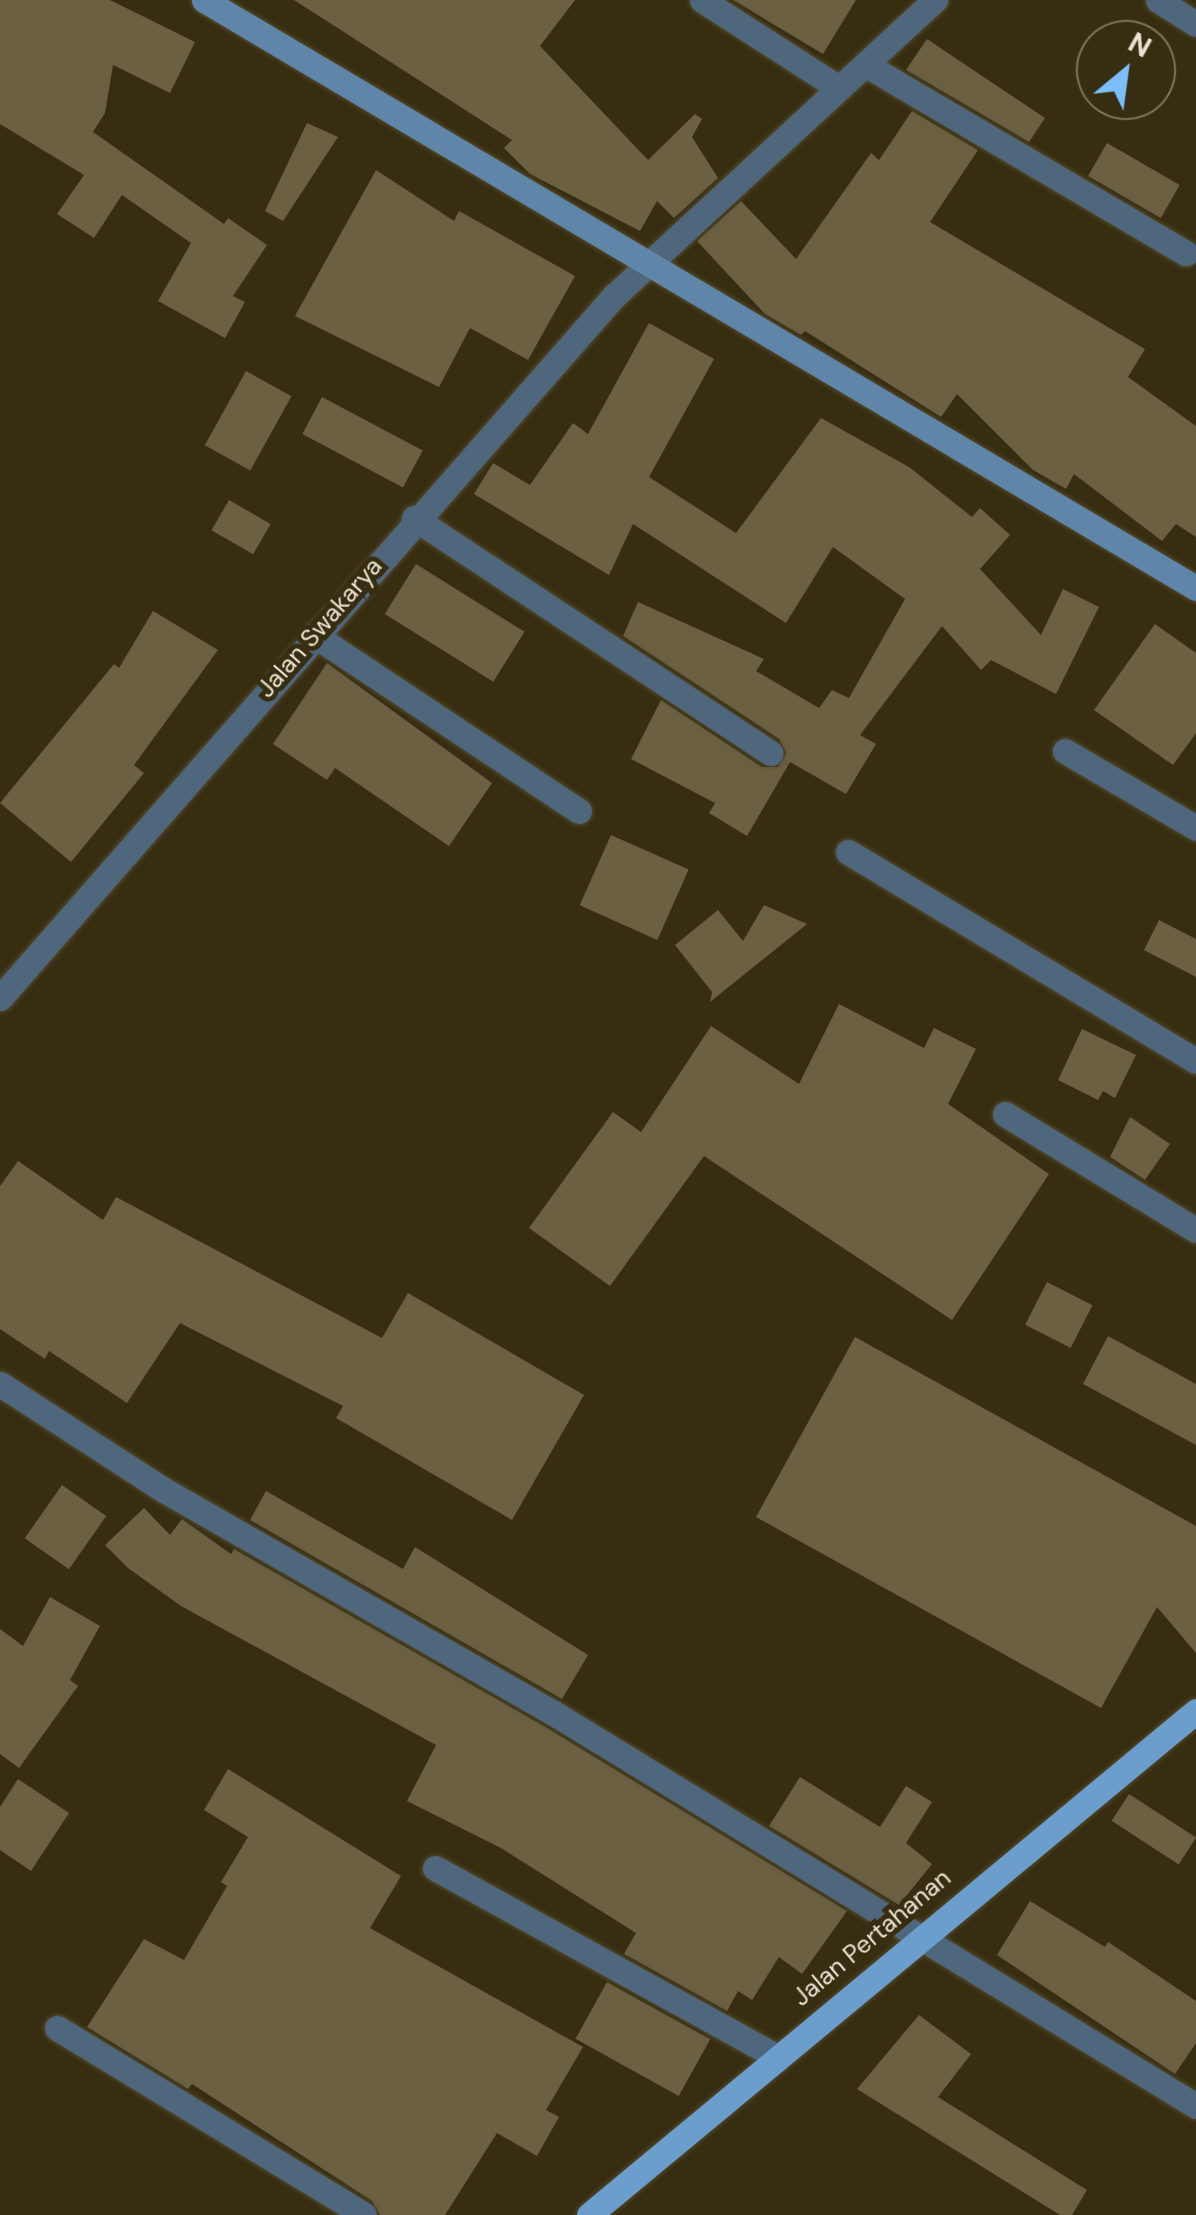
<!DOCTYPE html>
<style>
body{margin:0}
#map{position:relative;width:1196px;height:2215px;overflow:hidden;background:#372d10;font-family:"DM Sans",sans-serif}
div>[style]{position:absolute}
[style*='--x']{left:calc(var(--x)*1px);top:calc(var(--y)*1px);width:calc(var(--w)*1px);rotate:calc(var(--a)*1deg)}
.building>*{inset:0;background:#6b6042;transform-origin:0 0}
.roads{filter:drop-shadow(0 0 2px #534a2f) drop-shadow(0 0 2px #534a2f)}
.street>*{height:25px;margin:-12.5px;padding:0 12.5px;transform-origin:12.5px;border-radius:12.5px;background:#4f677d}
.secondary>*{height:25px;margin:-12.5px;padding:0 12.5px;transform-origin:12.5px;border-radius:12.5px;background:#5f86a9}
.primary>*{height:25px;margin:-12.5px;padding:0 12.5px;transform-origin:12.5px;border-radius:12.5px;background:#6b9ecc}
span{translate:-50% -50%;white-space:nowrap;text-align:center;line-height:1.15;-webkit-text-stroke:10px #372d10;paint-order:stroke}
.street-label{font-size:25px;color:#e9e2d2}
.north{position:absolute;left:1076px;top:20px;width:100px;height:100px;box-sizing:border-box;background:#372d10;border:2px solid #7e755e;border-radius:50%;rotate:29deg;font-size:28px;font-weight:700;line-height:40px;text-align:center;color:#e9e2d2}
.north::after{content:'';display:block;margin:auto;width:35px;height:45px;background:#7cbef9;clip-path:polygon(50% 0,100% 100%,50% 72%,0 100%)}
</style>
<div id="map">
<div class="building">
<div style="clip-path:polygon(0 0,110px 0,195px 42px,170px 93px,113px 65px,105px 113px,93px 132px,224px 224px,228px 218px,267px 245px,233px 296px,245px 302px,225px 338px,158px 301px,191px 243px,122px 195px,94px 238px,57px 214px,84px 175px,0 124px)"></div>
<div style="clip-path:polygon(294px 0,575px 0,540px 46px,648px 160px,695px 114px,702px 119px,692px 137px,718px 178px,674px 218px,657px 201px,640px 231px,530px 174px,504px 148px,512px 140px)"></div>
<div style="clip-path:polygon(733px 0,856px 0,823px 54px)"></div>
<div style="clip-path:polygon(927px 39px,1045px 118px,1029px 142px,906px 70px)"></div>
<div style="clip-path:polygon(912px 111px,978px 150px,930px 222px,1145px 349px,1128px 377px,1196px 426px,1196px 537px,1176px 524px,1162px 541px,1074px 474px,1066px 489px,1033px 470px,957px 394px,941px 417px,805px 331px,801px 335px,765px 314px,697px 241px,741px 201px,796px 259px,871px 153px,879px 160px)"></div>
<div style="clip-path:polygon(307px 123px,338px 137px,283px 221px,265px 211px)"></div>
<div style="left:1107px;top:143px;width:84px;height:38px;rotate:30deg"></div>
<div style="clip-path:polygon(376px 170px,454px 221px,459px 211px,575px 276px,528px 360px,470px 328px,439px 387px,295px 316px)"></div>
<div style="clip-path:polygon(649px 323px,714px 359px,649px 477px,736px 533px,821px 418px,909px 467px,972px 517px,980px 508px,1010px 535px,980px 569px,1041px 635px,1063px 589px,1099px 607px,1056px 694px,991px 660px,981px 670px,942px 626px,860px 735px,876px 744px,846px 794px,790px 762px,747px 836px,709px 813px,715px 803px,631px 759px,661px 700px,762px 767px,778px 767px,786px 753px,779px 739px,623px 636px,638px 602px,764px 659px,756px 671px,819px 708px,832px 690px,849px 698px,905px 599px,833px 547px,786px 623px,633px 524px,609px 575px,474px 494px,493px 463px,530px 485px,573px 423px,588px 434px)"></div>
<div style="left:246px;top:371px;width:52px;height:85px;rotate:29deg"></div>
<div style="left:322px;top:397px;width:114px;height:42px;rotate:28deg"></div>
<div style="left:229px;top:500px;width:48px;height:35px;rotate:30deg"></div>
<div style="left:416px;top:564px;width:128px;height:59px;rotate:32deg"></div>
<div style="clip-path:polygon(153px 611px,218px 650px,134px 765px,144px 773px,71px 862px,0 803px,114px 664px,119px 668px)"></div>
<div style="clip-path:polygon(1155px 624px,1196px 653px,1196px 733px,1173px 765px,1094px 710px)"></div>
<div style="clip-path:polygon(327px 663px,492px 783px,449px 846px,335px 768px,327px 780px,273px 744px)"></div>
<div style="left:611px;top:835px;width:85px;height:77px;rotate:24deg"></div>
<div style="clip-path:polygon(764px 905px,807px 924px,710px 1002px,712px 992px,675px 945px,718px 910px,743px 941px)"></div>
<div style="clip-path:polygon(1159px 920px,1196px 939px,1196px 977px,1144px 950px)"></div>
<div style="clip-path:polygon(839px 1004px,924px 1048px,934px 1028px,976px 1049px,948px 1104px,1049px 1174px,952px 1320px,704px 1156px,610px 1286px,529px 1228px,613px 1112px,641px 1132px,711px 1026px,799px 1084px)"></div>
<div style="clip-path:polygon(1082px 1029px,1136px 1055px,1115px 1098px,1103px 1091px,1098px 1100px,1058px 1080px)"></div>
<div style="clip-path:polygon(1130px 1117px,1170px 1144px,1145px 1180px,1110px 1157px)"></div>
<div style="clip-path:polygon(18px 1161px,103px 1220px,116px 1197px,382px 1338px,408px 1293px,584px 1395px,512px 1520px,336px 1418px,343px 1406px,180px 1323px,127px 1403px,49px 1351px,45px 1359px,0 1329px,0 1186px)"></div>
<div style="left:1047px;top:1282px;width:51px;height:48px;rotate:27deg"></div>
<div style="clip-path:polygon(1108px 1336px,1196px 1384px,1196px 1445px,1083px 1384px)"></div>
<div style="clip-path:polygon(855px 1337px,1196px 1526px,1196px 1653px,1157px 1607px,1101px 1708px,756px 1517px)"></div>
<div style="left:62px;top:1485px;width:54px;height:65px;rotate:35deg"></div>
<div style="clip-path:polygon(266px 1491px,403px 1569px,415px 1547px,588px 1655px,562px 1699px,250px 1520px)"></div>
<div style="clip-path:polygon(144px 1508px,170px 1535px,182px 1519px,231px 1554px,234px 1549px,544px 1726px,847px 1911px,802px 1974px,779px 1957px,752px 2000px,738px 1991px,727px 2011px,624px 1954px,636px 1933px,501px 1848px,407px 1801px,436px 1745px,181px 1606px,128px 1568px,105px 1545px)"></div>
<div style="clip-path:polygon(50px 1597px,100px 1626px,70px 1680px,78px 1686px,19px 1768px,0 1754px,0 1629px,23px 1646px)"></div>
<div style="clip-path:polygon(228px 1769px,401px 1876px,370px 1928px,583px 2047px,546px 2110px,559px 2117px,537px 2156px,497px 2133px,445px 2215px,380px 2215px,372px 2201px,192px 2084px,188px 2089px,87px 2027px,144px 1939px,184px 1960px,227px 1886px,221px 1882px,248px 1837px,204px 1810px)"></div>
<div style="clip-path:polygon(800px 1777px,880px 1827px,906px 1786px,932px 1802px,906px 1843px,932px 1864px,899px 1905px,769px 1826px)"></div>
<div style="clip-path:polygon(18px 1779px,69px 1813px,31px 1871px,0 1850px,0 1807px)"></div>
<div style="left:1129px;top:1794px;width:80px;height:32px;rotate:33deg"></div>
<div style="clip-path:polygon(1030px 1901px,1105px 1947px,1108px 1942px,1196px 2001px,1196px 2043px,1175px 2074px,997px 1955px)"></div>
<div style="left:607px;top:1982px;width:118px;height:65px;rotate:29deg"></div>
<div style="clip-path:polygon(919px 2015px,971px 2054px,938px 2097px,1087px 2190px,1072px 2215px,1060px 2215px,857px 2089px)"></div>
</div>
<div class="roads">
<div class="street">
<div style="--x:702;--y:0;--w:159;--a:32.7"></div>
<div style="--x:1158;--y:0;--w:45;--a:32.3"></div>
<div style="--x:868;--y:66;--w:369;--a:30.5"></div>
<div style="--x:414;--y:518;--w:427;--a:33.4"></div>
<div style="--x:314;--y:635;--w:318;--a:33.6"></div>
<div style="--x:1065;--y:751;--w:152;--a:30.4"></div>
<div style="--x:848;--y:852;--w:406;--a:31"></div>
<div style="--x:0;--y:998;--w:933;--a:-48.83"></div>
<div style="--x:614;--y:296;--w:437;--a:-42.7"></div>
<div style="--x:1005;--y:1114;--w:223;--a:31.3"></div>
<div style="--x:0;--y:1384;--w:195;--a:32.9"></div>
<div style="--x:164;--y:1490;--w:447;--a:29.8"></div>
<div style="--x:552;--y:1712;--w:755;--a:31.46"></div>
<div style="--x:435;--y:1868;--w:391;--a:28.9"></div>
<div style="--x:57;--y:2028;--w:359;--a:31.3"></div>
</div>
<div class="secondary">
<div style="--x:204;--y:0;--w:1153;--a:30.66"></div>
</div>
<div class="primary">
<div style="--x:589;--y:2215;--w:789;--a:-39.7"></div>
</div>
</div>
<div class="street-label">
<span style="left:320px;top:628px;rotate:-49deg">Jalan Swakarya</span>
<span style="left:872px;top:1938px;rotate:-40deg">Jalan Pertahanan</span>
</div>
<div class="north">N</div>
</div>
